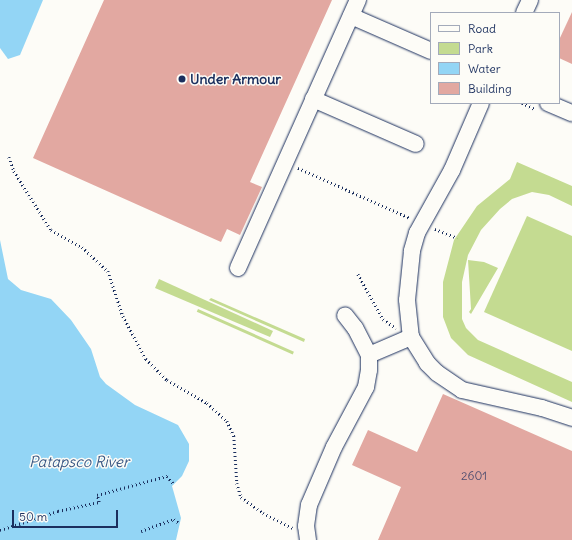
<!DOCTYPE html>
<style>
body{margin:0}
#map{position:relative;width:572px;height:540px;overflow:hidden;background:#fdfcf7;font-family:Delius,sans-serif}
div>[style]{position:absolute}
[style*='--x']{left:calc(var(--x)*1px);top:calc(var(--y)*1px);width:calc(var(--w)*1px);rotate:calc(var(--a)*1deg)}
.green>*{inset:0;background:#c4db91;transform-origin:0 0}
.water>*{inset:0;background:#93d5f5}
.building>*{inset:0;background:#e2a8a1}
.path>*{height:2.5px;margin-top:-1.25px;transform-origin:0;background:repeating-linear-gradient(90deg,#1b2f5e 0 1px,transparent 0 4px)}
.roads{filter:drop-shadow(0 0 1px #1b2f5e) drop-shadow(0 0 1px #1b2f5e)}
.minor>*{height:16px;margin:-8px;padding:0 8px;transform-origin:8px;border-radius:8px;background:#fdfcf7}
.dots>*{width:11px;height:11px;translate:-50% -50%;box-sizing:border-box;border:2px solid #fdfcf7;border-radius:50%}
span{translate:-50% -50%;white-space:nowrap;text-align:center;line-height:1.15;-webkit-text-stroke:3px #fdfcf7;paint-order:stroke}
.number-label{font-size:12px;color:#4d4d6f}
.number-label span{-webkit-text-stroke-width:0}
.poi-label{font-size:14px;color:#1b2f5e;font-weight:700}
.left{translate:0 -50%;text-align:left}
.water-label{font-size:15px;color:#395884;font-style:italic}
.legend{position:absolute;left:430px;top:12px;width:130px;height:92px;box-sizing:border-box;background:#fdfcf7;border:1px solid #a3aaba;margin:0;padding:5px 7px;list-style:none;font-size:12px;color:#1b2f5e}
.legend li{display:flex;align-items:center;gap:8px;height:20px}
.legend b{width:20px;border:1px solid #a3aaba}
.scale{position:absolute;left:12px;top:510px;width:106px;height:18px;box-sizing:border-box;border:2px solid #1b2f5e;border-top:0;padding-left:5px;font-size:12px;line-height:14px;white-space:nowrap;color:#1b2f5e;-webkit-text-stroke:3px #fdfcf7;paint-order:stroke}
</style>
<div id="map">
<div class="green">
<div style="clip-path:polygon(517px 162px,572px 186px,572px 206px,549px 195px,532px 192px,512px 199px,500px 209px,481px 230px,468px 255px,462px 282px,462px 319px,466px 328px,478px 340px,572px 382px,572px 402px,468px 355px,451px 338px,443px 317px,443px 282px,454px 240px,477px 206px,510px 179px)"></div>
<div style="clip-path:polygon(527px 216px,572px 236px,572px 351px,484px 312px)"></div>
<div style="clip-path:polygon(468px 260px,484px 262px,498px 268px,471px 314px,469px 312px,471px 309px)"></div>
<div style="clip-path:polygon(159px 279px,273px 331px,270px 337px,155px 288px)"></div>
<div style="clip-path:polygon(211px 298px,305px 339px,304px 342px,209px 300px)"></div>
<div style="left:198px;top:309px;width:105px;height:3px;rotate:24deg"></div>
</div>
<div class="water">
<div style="clip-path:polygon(0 0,43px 0,20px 55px,8px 59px,0 48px)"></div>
<div style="clip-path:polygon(0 240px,8px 279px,21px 290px,51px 299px,71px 320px,91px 349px,100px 377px,106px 384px,135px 405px,178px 425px,189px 444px,189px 461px,182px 476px,172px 486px,181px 518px,176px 540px,0 540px)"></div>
</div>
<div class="building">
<div style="clip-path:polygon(104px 0,332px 0,250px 182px,262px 187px,240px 235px,227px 229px,221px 242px,33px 158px)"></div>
<div style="clip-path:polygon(572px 12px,572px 64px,559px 58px,559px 40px)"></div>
<div style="clip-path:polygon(443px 394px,572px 451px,572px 540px,378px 540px,401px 487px,352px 465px,368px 430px,417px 452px)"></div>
</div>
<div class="path">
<div style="--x:522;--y:103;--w:14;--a:25"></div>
<div style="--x:9;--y:157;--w:15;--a:70"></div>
<div style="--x:14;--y:171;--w:70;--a:57.9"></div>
<div style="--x:51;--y:230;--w:35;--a:29"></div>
<div style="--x:82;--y:247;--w:35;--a:43"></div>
<div style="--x:108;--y:271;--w:47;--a:71.6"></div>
<div style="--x:123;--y:316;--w:49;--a:61.9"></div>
<div style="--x:146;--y:359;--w:30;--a:45"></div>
<div style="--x:167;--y:380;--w:46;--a:29.9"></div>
<div style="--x:207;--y:403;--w:27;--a:42"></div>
<div style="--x:227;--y:421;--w:17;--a:65"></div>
<div style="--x:234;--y:436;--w:47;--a:86.3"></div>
<div style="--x:237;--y:483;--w:15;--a:74"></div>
<div style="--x:241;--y:497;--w:27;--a:36"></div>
<div style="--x:263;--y:513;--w:33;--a:27"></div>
<div style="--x:298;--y:168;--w:123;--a:24.1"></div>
<div style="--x:435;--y:229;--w:24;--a:22"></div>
<div style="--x:358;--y:274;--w:51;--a:60.9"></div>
<div style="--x:383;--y:319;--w:16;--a:35"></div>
<div style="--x:0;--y:530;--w:61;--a:-18.1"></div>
<div style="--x:58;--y:511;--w:42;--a:-12.4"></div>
<div style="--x:99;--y:502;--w:7;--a:-106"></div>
<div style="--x:97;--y:495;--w:73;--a:-15.2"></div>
<div style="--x:167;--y:476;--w:11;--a:49"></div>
<div style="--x:141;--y:531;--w:35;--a:-20"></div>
<div style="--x:174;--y:519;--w:6;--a:39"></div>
</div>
<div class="roads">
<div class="minor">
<div style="--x:524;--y:13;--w:14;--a:-65"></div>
<div style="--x:351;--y:16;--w:87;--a:23.6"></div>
<div style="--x:313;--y:99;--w:112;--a:23.6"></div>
<div style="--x:481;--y:103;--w:73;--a:113.4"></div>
<div style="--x:452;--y:170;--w:72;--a:119.1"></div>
<div style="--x:417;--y:233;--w:19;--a:106"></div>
<div style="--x:412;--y:251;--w:49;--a:95.8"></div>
<div style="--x:407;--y:300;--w:37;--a:84"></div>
<div style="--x:411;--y:337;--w:31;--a:58"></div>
<div style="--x:427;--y:363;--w:14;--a:45"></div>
<div style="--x:437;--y:373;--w:30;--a:34"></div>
<div style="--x:462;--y:390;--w:82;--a:12.7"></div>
<div style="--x:542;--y:408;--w:32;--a:18"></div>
<div style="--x:548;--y:103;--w:26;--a:23"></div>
<div style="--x:238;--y:268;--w:294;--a:-65.9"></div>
<div style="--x:369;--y:355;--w:46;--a:-23.2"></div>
<div style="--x:308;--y:540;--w:14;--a:-98"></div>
<div style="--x:306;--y:526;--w:21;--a:-82"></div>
<div style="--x:309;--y:505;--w:63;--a:-66.7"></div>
<div style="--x:334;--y:447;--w:68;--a:-61.9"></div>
<div style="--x:366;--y:387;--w:17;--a:-80"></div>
<div style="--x:369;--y:370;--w:15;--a:-90"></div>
<div style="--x:369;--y:355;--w:30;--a:-117"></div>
<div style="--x:355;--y:328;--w:16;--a:-128"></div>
</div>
</div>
<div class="dots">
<div style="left:182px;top:79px;background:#1b2f5e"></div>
</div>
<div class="number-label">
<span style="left:474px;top:476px">2601</span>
</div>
<div class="poi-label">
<span class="left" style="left:190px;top:79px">Under Armour</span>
</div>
<div class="water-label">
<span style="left:79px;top:462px">Patapsco River</span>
</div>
<ul class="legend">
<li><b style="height:5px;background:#fdfcf7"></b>Road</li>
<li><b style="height:11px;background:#c4db91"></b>Park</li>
<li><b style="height:11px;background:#93d5f5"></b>Water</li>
<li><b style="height:11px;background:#e2a8a1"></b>Building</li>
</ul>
<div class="scale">50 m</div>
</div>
